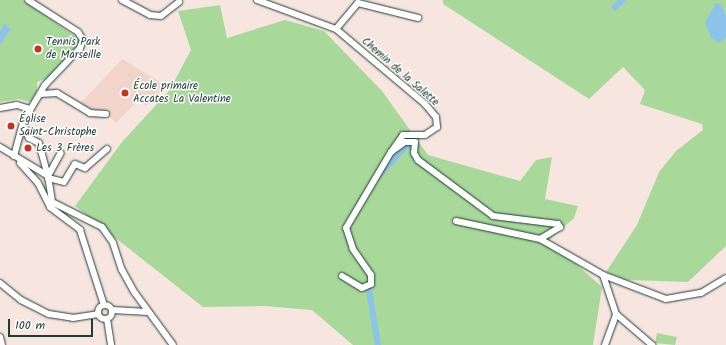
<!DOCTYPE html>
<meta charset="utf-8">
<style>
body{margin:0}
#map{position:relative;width:726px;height:345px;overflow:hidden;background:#f7e6e0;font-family:Kalam,sans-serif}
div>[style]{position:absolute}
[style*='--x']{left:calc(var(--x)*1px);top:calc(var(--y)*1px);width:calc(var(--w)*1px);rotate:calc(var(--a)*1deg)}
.built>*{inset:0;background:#f1d5ca}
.green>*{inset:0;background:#a8d99a}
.water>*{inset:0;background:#8dc3eb}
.canal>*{height:6px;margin:-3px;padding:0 3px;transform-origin:3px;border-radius:3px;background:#8dc3eb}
.roads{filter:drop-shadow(0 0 1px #1f3d34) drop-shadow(0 0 1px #1f3d34)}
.minor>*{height:6px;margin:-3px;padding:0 3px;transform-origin:3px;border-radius:3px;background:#fff}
.minor>.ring{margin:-3px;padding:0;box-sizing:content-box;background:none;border:6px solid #fff;border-radius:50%}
.dots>*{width:11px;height:11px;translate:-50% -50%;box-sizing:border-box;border:2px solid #fff;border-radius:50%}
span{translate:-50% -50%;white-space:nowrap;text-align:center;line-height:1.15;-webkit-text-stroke:3px #fff;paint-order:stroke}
.poi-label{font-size:11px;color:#1f3d34}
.left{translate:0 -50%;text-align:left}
.street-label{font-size:11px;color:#1f3d34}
.scale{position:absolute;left:8px;top:319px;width:85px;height:18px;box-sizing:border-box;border:2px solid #1f3d34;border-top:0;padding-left:5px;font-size:12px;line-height:14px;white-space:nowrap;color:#1f3d34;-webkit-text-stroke:3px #fff;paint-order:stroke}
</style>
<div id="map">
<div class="built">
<div style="clip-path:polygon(122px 59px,168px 87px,146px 106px,139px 99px,116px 123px,104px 112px,90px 113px,79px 105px)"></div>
</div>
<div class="green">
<div style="clip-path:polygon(0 0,23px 0,79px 39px,78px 47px,48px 78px,37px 82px,37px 92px,30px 102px,19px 99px,0 102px)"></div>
<div style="clip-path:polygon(443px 0,726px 0,726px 246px,688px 282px,627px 280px,606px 272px,637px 225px,659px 172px,676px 151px,703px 130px,702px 124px,640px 104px,645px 90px,623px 67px,589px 99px,443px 4px)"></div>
<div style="clip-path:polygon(220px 5px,227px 38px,285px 20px,324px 31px,382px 91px,428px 155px,520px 181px,536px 160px,552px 157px,545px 199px,578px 206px,574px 218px,549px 240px,602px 287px,593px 345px,353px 345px,312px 310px,264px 306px,203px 307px,75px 206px,122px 142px,169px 91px,191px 50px,178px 11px)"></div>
<div style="clip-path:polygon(657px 333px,677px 337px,675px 345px,655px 343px)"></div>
</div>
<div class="water">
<div style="clip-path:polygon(716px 3px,721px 4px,726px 16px,726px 37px,720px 43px,711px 38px,705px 22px)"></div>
<div style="clip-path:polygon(4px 24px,11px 29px,0 45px,0 31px)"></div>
</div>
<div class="canal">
<div style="--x:615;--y:7;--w:11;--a:-41"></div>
<div style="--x:379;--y:175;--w:38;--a:-47"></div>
<div style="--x:405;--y:147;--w:12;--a:-9"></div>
<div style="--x:369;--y:290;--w:56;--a:80.7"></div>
</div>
<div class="roads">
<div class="minor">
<div style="--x:122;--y:0;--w:32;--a:28"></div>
<div style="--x:150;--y:15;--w:11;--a:5"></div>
<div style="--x:161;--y:16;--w:23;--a:-38"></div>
<div style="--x:257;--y:0;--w:84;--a:20.2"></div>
<div style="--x:336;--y:29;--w:116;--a:40.1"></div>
<div style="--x:425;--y:104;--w:17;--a:50"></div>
<div style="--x:436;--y:117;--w:10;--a:84"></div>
<div style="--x:437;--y:127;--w:14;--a:146"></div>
<div style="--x:425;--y:135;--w:22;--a:180"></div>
<div style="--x:403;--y:135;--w:21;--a:125"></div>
<div style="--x:391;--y:152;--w:17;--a:-36"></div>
<div style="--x:405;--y:142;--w:10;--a:0"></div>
<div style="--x:415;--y:142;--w:11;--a:95"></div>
<div style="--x:414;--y:153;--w:8;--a:60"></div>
<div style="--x:418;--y:160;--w:94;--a:36.7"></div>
<div style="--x:493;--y:216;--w:65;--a:7"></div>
<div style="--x:558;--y:224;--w:4;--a:56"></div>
<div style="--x:560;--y:227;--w:23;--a:149"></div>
<div style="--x:540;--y:239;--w:73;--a:29.7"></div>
<div style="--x:603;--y:275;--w:41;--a:71.6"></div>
<div style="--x:616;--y:314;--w:48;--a:40.7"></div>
<div style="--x:336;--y:29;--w:34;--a:-50"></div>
<div style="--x:358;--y:3;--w:62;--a:14"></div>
<div style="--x:40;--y:94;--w:17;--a:-3"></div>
<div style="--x:57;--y:93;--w:39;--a:31"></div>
<div style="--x:90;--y:113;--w:16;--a:4"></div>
<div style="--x:0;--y:108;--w:17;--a:-10"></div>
<div style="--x:17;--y:105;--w:14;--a:17"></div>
<div style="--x:23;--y:124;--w:15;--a:67"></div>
<div style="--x:29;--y:138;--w:11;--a:27"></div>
<div style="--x:39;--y:143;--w:34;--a:75"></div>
<div style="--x:0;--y:147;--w:56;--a:31.1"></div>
<div style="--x:48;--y:176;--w:26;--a:81"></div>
<div style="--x:52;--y:202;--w:56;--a:26.6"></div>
<div style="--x:102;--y:227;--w:19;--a:55"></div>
<div style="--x:113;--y:243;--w:28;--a:72"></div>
<div style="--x:122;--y:270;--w:26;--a:61"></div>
<div style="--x:135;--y:293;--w:64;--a:53.8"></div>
<div style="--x:14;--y:156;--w:35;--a:-75"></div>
<div style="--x:23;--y:122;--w:43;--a:-59.3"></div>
<div style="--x:45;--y:85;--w:51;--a:-46.6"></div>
<div style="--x:80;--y:48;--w:9;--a:-69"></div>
<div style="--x:83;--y:40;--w:9;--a:-122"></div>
<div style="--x:78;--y:32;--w:59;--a:-147.4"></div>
<div style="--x:20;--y:163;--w:27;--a:48"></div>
<div style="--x:38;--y:183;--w:27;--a:63"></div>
<div style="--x:50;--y:207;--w:38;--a:37"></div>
<div style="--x:80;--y:230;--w:79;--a:72.3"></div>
<div style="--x:48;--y:176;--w:26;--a:-61"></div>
<div style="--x:48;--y:178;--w:16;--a:14"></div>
<div style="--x:64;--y:182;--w:21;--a:-59"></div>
<div style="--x:75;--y:164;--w:11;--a:22"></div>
<div style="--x:85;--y:168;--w:29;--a:-41"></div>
<div style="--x:456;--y:221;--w:86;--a:12.1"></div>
<div style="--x:603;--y:275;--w:67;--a:20.9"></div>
<div style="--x:666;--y:299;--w:36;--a:-10"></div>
<div style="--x:701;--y:293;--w:29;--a:-31"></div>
<div style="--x:342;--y:276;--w:23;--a:31"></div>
<div style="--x:362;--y:288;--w:10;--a:-24"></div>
<div style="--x:371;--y:284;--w:9;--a:-90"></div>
<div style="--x:371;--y:275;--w:32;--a:-125"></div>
<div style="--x:353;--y:249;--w:22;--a:-108"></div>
<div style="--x:346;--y:228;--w:88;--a:-59.4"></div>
<div style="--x:0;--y:283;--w:27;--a:39"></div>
<div style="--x:21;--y:300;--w:31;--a:27"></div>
<div style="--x:49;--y:314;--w:24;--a:9"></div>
<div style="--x:73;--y:318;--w:25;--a:-9"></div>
<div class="ring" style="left:98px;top:305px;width:8px;height:8px"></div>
<div style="--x:112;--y:310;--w:36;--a:3"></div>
<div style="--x:107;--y:319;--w:26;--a:81"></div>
<div style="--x:0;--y:337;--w:8;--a:76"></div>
<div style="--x:605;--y:345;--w:33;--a:-70"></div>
</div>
</div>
<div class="dots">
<div style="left:38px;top:49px;background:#c8321e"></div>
<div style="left:125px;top:93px;background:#c8321e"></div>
<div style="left:11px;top:126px;background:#c8321e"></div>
<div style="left:28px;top:148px;background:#c8321e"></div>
</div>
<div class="poi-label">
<span class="left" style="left:46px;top:49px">Tennis Park<br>de Marseille</span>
<span class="left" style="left:133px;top:93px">École primaire<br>Accates La Valentine</span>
<span class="left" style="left:19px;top:126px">Église<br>Saint-Christophe</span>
<span class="left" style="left:36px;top:148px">Les 3 Frères</span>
</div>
<div class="street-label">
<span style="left:400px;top:72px;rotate:41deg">Chemin de la Salette</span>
</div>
<div class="scale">100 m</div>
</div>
